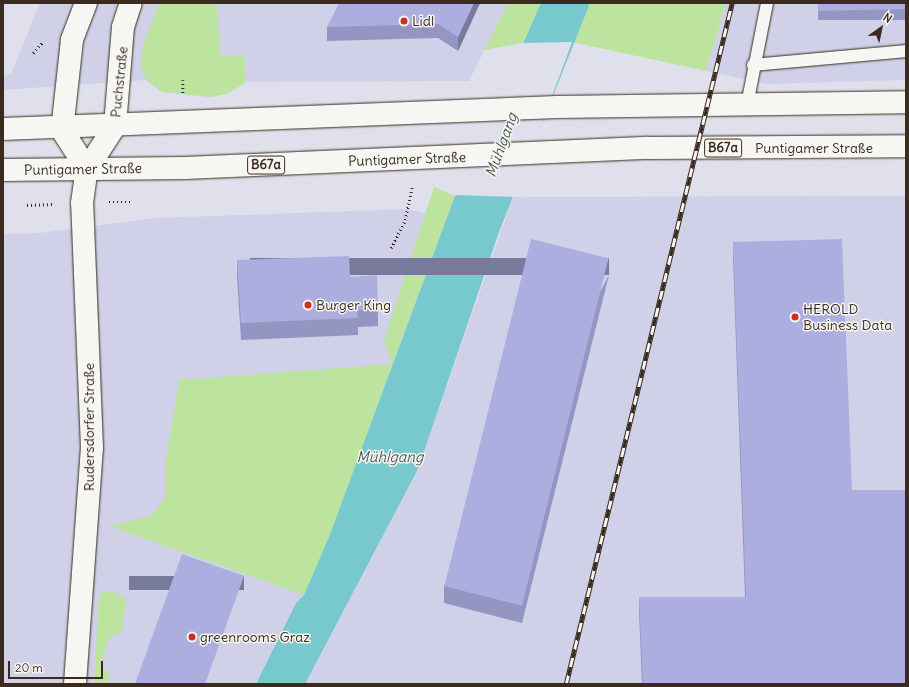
<!DOCTYPE html>
<meta charset="utf-8">
<style>
body{margin:0}
#map{position:relative;width:909px;height:687px;overflow:hidden;background:#e0e0ec;font-family:Delius,sans-serif}
div>[style]{position:absolute}
[style*='--x']{left:calc(var(--x)*1px);top:calc(var(--y)*1px);width:calc(var(--w)*1px);rotate:calc(var(--a)*1deg)}
.built>*{inset:0;background:#d0d1e8}
.green>*{inset:0;background:#bce49f}
.water>*{inset:0;background:#77c9cd}
.pier>*{inset:0;background:#e0e0ec}
.path>*{height:2.5px;margin-top:-1.25px;transform-origin:0;background:repeating-linear-gradient(90deg,#3b2a1e 0 1px,transparent 0 4px)}
.roads{filter:drop-shadow(0 0 1px #3b2a1e) drop-shadow(0 0 1px #3b2a1e)}
.service>*{height:12px;margin:-6px;padding:0 6px;transform-origin:6px;border-radius:6px;background:#f6f6f2}
.minor>*{height:22px;margin:-11px;padding:0 11px;transform-origin:11px;border-radius:11px;background:#f6f6f2}
.secondary>*{height:22px;margin:-11px;padding:0 11px;transform-origin:11px;border-radius:11px;background:#f6f6f2}
.primary>*{height:22px;margin:-11px;padding:0 11px;transform-origin:11px;border-radius:11px;background:#f6f6f2}
.rail>*{height:4.5px;margin-top:-2.25px;transform-origin:0;background:repeating-linear-gradient(90deg,#f6f6f2 0 9px,#3b2a1e 0 18px);box-sizing:border-box;border-block:1px solid #3b2a1e}
.wall>*{inset:0;background:#9396c0;transform-origin:0 0}
.shaded-wall>*{inset:0;background:#787a9c;transform-origin:0 0}
.building>*{inset:0;background:#abaedf;transform-origin:0 0}
.dots>*{width:11px;height:11px;translate:-50% -50%;box-sizing:border-box;border:2px solid #f6f6f2;border-radius:50%}
span{translate:-50% -50%;white-space:nowrap;text-align:center;line-height:1.15;-webkit-text-stroke:3px #f6f6f2;paint-order:stroke}
.shield-label span{padding:1px 3px;background:#f6f6f2;border:1px solid;border-radius:3px;-webkit-text-stroke-width:0}
.shield-label{font-size:13px;color:#3b2a1e;font-weight:700}
.poi-label{font-size:14px;color:#3b2a1e}
.left{translate:0 -50%;text-align:left}
.street-label{font-size:14px;color:#3b2a1e}
.water-label{font-size:15px;color:#4d5a53;font-style:italic}
.frame{position:absolute;inset:0;border:4px solid #3b2a1e;pointer-events:none}
.north{position:absolute;left:861px;top:8px;width:40px;height:40px;-webkit-text-stroke:3px #f6f6f2;paint-order:stroke;rotate:33deg;font-size:11px;font-weight:700;line-height:16px;text-align:center;color:#3b2a1e}
.north::after{content:'';display:block;margin:auto;width:14px;height:18px;background:#3b2a1e;clip-path:polygon(50% 0,100% 100%,50% 72%,0 100%)}
.scale{position:absolute;left:8px;top:661px;width:95px;height:18px;box-sizing:border-box;border:2px solid #3b2a1e;border-top:0;padding-left:5px;font-size:12px;line-height:14px;white-space:nowrap;color:#3b2a1e;-webkit-text-stroke:3px #f6f6f2;paint-order:stroke}
</style>
<div id="map">
<div class="built">
<div style="clip-path:polygon(40px 3px,508px 3px,469px 81px,246px 82px,229px 93px,211px 97px,162px 92px,146px 80px,3px 90px,3px 78px,12px 72px)"></div>
<div style="clip-path:polygon(726px 3px,906px 3px,906px 80px,768px 84px,706px 71px)"></div>
<div style="clip-path:polygon(906px 196px,906px 684px,305px 684px,418px 469px,513px 197px)"></div>
<div style="clip-path:polygon(407px 209px,447px 219px,329px 537px,304px 595px,296px 603px,256px 684px,3px 684px,3px 234px,39px 233px,155px 218px)"></div>
</div>
<div class="green">
<div style="clip-path:polygon(159px 3px,217px 3px,220px 55px,244px 55px,246px 82px,229px 93px,211px 97px,162px 92px,146px 80px,141px 65px,143px 47px)"></div>
<div style="clip-path:polygon(508px 3px,541px 3px,523px 43px,484px 50px)"></div>
<div style="clip-path:polygon(590px 3px,726px 3px,706px 71px,572px 42px)"></div>
<div style="clip-path:polygon(434px 187px,455px 196px,329px 537px,304px 595px,109px 526px,152px 515px,166px 496px,166px 459px,179px 380px,392px 364px,384px 341px)"></div>
<div style="clip-path:polygon(111px 591px,126px 598px,123px 631px,109px 637px,101px 665px,110px 674px,107px 684px,94px 684px,99px 594px)"></div>
</div>
<div class="water">
<div style="clip-path:polygon(541px 3px,590px 3px,499px 232px,418px 469px,305px 684px,256px 684px,296px 603px,304px 595px,329px 537px,455px 196px)"></div>
</div>
<div class="pier">
<div style="clip-path:polygon(572px 42px,515px 197px,453px 195px,520px 43px)"></div>
</div>
<div class="path">
<div style="--x:33;--y:53;--w:15;--a:-48"></div>
<div style="--x:183;--y:80;--w:14;--a:90"></div>
<div style="--x:109;--y:202;--w:24;--a:0"></div>
<div style="--x:27;--y:205;--w:27;--a:-2"></div>
<div style="--x:391;--y:248;--w:31;--a:-63"></div>
<div style="--x:405;--y:220;--w:33;--a:-78"></div>
</div>
<div class="roads">
<div class="service">
<div style="--x:753;--y:65;--w:154;--a:-5.2"></div>
<div style="--x:747;--y:105;--w:104;--a:-78.9"></div>
</div>
<div class="minor">
<div style="--x:75;--y:684;--w:237;--a:-85.9"></div>
<div style="--x:92;--y:448;--w:245;--a:-92.3"></div>
<div style="--x:82;--y:203;--w:34;--a:-82"></div>
</div>
<div class="secondary">
<div style="--x:86;--y:3;--w:40;--a:111"></div>
<div style="--x:72;--y:40;--w:91;--a:96.3"></div>
<div style="--x:62;--y:130;--w:46;--a:57.3"></div>
<div style="--x:87;--y:169;--w:51;--a:-56.9"></div>
<div style="--x:115;--y:126;--w:99;--a:-85.4"></div>
<div style="--x:123;--y:27;--w:25;--a:-72"></div>
</div>
<div class="primary">
<div style="--x:3;--y:129;--w:554;--a:-2.27"></div>
<div style="--x:557;--y:107;--w:349;--a:-0.8"></div>
<div style="--x:3;--y:170;--w:182;--a:-0.6"></div>
<div style="--x:185;--y:168;--w:464;--a:-2.5"></div>
<div style="--x:649;--y:148;--w:257;--a:-0.4"></div>
</div>
</div>
<div class="rail">
<div style="--x:566;--y:684;--w:701;--a:-76.3"></div>
</div>
<div class="wall">
<div style="clip-path:polygon(480px 3px,458px 51px,438px 38px,327px 41px,327px 27px)"></div>
<div style="left:818px;top:3px;width:88px;height:17px"></div>
<div style="clip-path:polygon(733px 242px,852px 490px,906px 684px,642px 684px,639px 614px,639px 597px,745px 597px,733px 259px)"></div>
<div style="clip-path:polygon(237px 260px,350px 277px,378px 309px,378px 326px,358px 327px,358px 335px,241px 340px,237px 277px)"></div>
<div style="clip-path:polygon(609px 275px,522px 623px,444px 603px,444px 586px)"></div>
</div>
<div class="shaded-wall">
<div style="clip-path:polygon(474px 3px,480px 3px,458px 51px,458px 37px)"></div>
<div style="left:609px;top:258px;width:17px;height:359px;rotate:90deg"></div>
<div style="left:244px;top:576px;width:14px;height:115px;rotate:90deg"></div>
</div>
<div class="building">
<div style="clip-path:polygon(339px 3px,474px 3px,458px 37px,438px 24px,327px 27px)"></div>
<div style="clip-path:polygon(818px 3px,906px 3px,906px 9px,818px 11px)"></div>
<div style="left:531px;top:239px;width:80px;height:358px;rotate:14deg"></div>
<div style="clip-path:polygon(842px 239px,852px 490px,906px 490px,906px 684px,643px 684px,639px 597px,746px 597px,733px 242px)"></div>
<div style="clip-path:polygon(349px 256px,350px 277px,377px 275px,378px 309px,357px 310px,358px 318px,241px 323px,237px 260px)"></div>
<div style="clip-path:polygon(182px 554px,244px 576px,205px 684px,135px 684px)"></div>
</div>
<div class="dots">
<div style="left:404px;top:21px;background:#c8321e"></div>
<div style="left:308px;top:305px;background:#c8321e"></div>
<div style="left:795px;top:317px;background:#c8321e"></div>
<div style="left:192px;top:637px;background:#c8321e"></div>
</div>
<div class="shield-label">
<span style="left:723px;top:148px">B67a</span>
<span style="left:266px;top:165px">B67a</span>
</div>
<div class="poi-label">
<span class="left" style="left:412px;top:21px">Lidl</span>
<span class="left" style="left:316px;top:305px">Burger King</span>
<span class="left" style="left:803px;top:317px">HEROLD<br>Business Data</span>
<span class="left" style="left:200px;top:637px">greenrooms Graz</span>
</div>
<div class="street-label">
<span style="left:119px;top:82px;rotate:-84deg">Puchstraße</span>
<span style="left:814px;top:148px">Puntigamer Straße</span>
<span style="left:407px;top:159px;rotate:-2deg">Puntigamer Straße</span>
<span style="left:83px;top:169px;rotate:-1deg">Puntigamer Straße</span>
<span style="left:89px;top:427px;rotate:-90deg">Rudersdorfer Straße</span>
</div>
<div class="water-label">
<span style="left:501px;top:145px;rotate:-70deg">Mühlgang</span>
<span style="left:390px;top:457px">Mühlgang</span>
</div>
<div class="frame"></div>
<div class="north">N</div>
<div class="scale">20 m</div>
</div>
